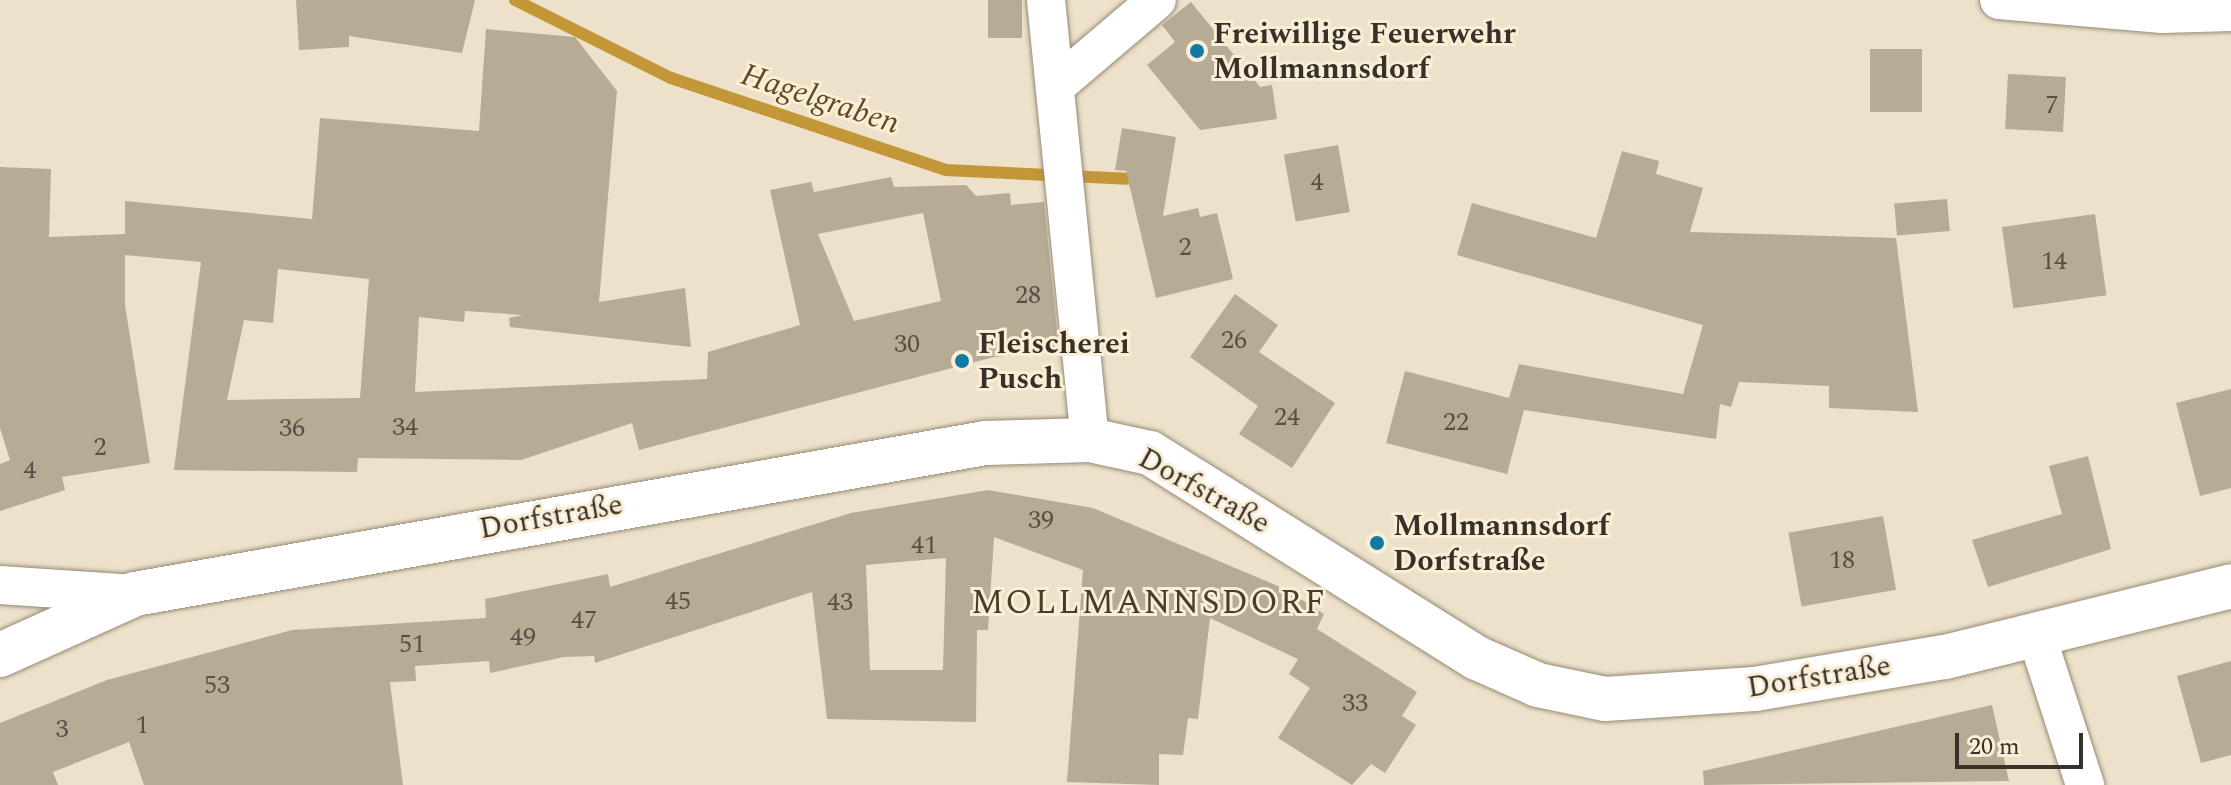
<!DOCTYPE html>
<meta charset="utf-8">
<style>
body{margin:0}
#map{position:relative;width:2231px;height:785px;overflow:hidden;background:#ede1ca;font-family:Spectral,serif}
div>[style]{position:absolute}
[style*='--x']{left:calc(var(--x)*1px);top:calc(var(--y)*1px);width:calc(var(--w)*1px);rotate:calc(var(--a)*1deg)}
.stream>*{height:12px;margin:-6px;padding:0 6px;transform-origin:6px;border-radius:6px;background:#c39637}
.building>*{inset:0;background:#b7ab95;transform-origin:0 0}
.roads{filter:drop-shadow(0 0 2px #968a75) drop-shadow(0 0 2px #968a75)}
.street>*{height:38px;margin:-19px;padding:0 19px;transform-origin:19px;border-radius:19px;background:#fff}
.secondary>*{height:44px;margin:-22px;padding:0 22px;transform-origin:22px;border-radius:22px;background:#fff}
.dots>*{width:22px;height:22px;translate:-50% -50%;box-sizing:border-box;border:4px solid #fbeed7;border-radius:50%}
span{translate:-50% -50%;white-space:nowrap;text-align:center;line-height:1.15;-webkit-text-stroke:6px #fbeed7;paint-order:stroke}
.number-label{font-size:26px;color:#575044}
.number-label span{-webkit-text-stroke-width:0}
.poi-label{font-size:30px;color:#373229;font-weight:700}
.left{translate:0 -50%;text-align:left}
.street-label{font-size:30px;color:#373229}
.water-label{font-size:32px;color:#5e4a24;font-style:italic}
.quarter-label{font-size:34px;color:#483d2b;letter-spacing:2px}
.scale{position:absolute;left:1955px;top:733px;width:128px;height:36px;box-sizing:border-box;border:4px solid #373229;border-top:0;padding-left:10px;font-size:24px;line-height:28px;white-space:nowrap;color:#373229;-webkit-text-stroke:6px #fbeed7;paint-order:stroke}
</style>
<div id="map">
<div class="stream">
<div style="--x:515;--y:0;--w:174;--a:26.6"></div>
<div style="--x:671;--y:78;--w:290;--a:18.5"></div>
<div style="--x:946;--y:170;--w:181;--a:2.8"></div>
</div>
<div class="building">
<div style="clip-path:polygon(296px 0,475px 0,462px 53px,349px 36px,349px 47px,299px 50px)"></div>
<div style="left:988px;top:0;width:34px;height:38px"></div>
<div style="clip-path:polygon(1191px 2px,1260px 87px,1272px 85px,1277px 119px,1200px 130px,1147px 65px,1175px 42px,1162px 25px)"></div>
<div style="clip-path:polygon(evenodd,486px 29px,575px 37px,617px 91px,599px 302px,685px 288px,691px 347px,510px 327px,509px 318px,523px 315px,465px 311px,464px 322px,419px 317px,415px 392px,707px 379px,708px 352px,800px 325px,770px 190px,811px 182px,814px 192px,891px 177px,894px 187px,966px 185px,976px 196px,1010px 193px,1011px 205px,1044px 202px,1059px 350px,994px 357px,639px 450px,632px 423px,521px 460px,358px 458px,357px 472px,174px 470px,201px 262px,125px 255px,125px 201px,312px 219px,320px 118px,479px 131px,486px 29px,923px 213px,941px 301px,854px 321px,818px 234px,923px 213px,486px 29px,278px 269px,369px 279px,360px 398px,227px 400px,244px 320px,273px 323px,278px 269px)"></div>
<div style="left:1870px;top:49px;width:52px;height:63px"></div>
<div style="left:2008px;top:74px;width:58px;height:55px;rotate:3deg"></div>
<div style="clip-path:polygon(1122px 128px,1176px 137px,1163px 216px,1198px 208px,1200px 217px,1217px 213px,1233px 279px,1156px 298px,1126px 171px,1115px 170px)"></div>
<div style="left:1338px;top:145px;width:68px;height:55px;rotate:80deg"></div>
<div style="clip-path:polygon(1622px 151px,1659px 161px,1656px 174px,1703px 188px,1690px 232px,1896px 238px,1918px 412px,1829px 408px,1829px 386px,1739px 382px,1731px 407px,1720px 404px,1716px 439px,1524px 410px,1507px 474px,1386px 443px,1405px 371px,1509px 398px,1519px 364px,1683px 394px,1703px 325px,1457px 255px,1472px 203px,1596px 238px)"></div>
<div style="clip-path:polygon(0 167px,51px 169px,49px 237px,125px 234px,125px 305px,150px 463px,62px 477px,65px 490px,0 511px,0 464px,10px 460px,0 428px)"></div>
<div style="left:1947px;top:199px;width:32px;height:53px;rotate:85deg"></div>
<div style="left:2095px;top:214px;width:82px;height:94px;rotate:82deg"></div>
<div style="clip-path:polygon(1235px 294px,1278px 325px,1259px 352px,1335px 403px,1292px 468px,1239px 434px,1258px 406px,1190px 357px)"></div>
<div style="clip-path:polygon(2231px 389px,2231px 488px,2200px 496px,2176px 403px)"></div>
<div style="clip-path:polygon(2088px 456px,2111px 549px,1988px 587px,1972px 540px,2062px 514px,2049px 466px)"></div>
<div style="clip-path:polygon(evenodd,988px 490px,1093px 508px,1285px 589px,1324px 614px,1317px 629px,1417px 692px,1402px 716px,1416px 725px,1385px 773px,1371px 764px,1352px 785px,1278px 738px,1310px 688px,1289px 674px,1298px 659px,1210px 618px,1198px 719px,1188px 718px,1183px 755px,1159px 754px,1159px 785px,1067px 782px,1083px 570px,994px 537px,988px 630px,977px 630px,976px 722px,827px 719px,812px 592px,595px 663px,594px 656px,564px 657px,490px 673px,489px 661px,415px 666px,416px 681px,390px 682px,403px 785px,144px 785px,129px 742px,53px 772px,58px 785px,0 785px,0 723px,107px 680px,292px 630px,486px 618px,485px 599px,608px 574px,610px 587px,851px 513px,988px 490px,946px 558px,943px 670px,870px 670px,866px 565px,946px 558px)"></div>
<div style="left:1883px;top:516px;width:75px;height:96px;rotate:80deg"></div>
<div style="clip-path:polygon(2231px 661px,2231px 755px,2201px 763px,2177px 676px)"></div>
<div style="clip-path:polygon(1992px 705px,2009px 781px,1704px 785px,1703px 771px)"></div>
</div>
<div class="roads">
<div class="street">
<div style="--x:1046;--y:0;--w:442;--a:84.3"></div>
<div style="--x:1999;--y:0;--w:164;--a:4.9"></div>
<div style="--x:2162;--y:14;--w:69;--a:-1.7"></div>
<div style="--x:1057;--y:85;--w:131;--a:-40.4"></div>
<div style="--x:0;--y:585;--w:135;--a:3.8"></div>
<div style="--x:2037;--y:637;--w:156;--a:72"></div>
</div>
<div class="secondary">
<div style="--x:0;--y:655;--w:148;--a:-24.3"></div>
<div style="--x:135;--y:594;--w:863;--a:-10.07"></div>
<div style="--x:985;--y:443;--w:105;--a:-1.6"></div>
<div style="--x:1090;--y:440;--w:61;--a:12.2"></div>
<div style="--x:1150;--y:453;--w:386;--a:32.1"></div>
<div style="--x:1477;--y:658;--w:67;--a:23.9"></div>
<div style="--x:1538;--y:685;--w:68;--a:11.8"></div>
<div style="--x:1605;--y:699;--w:150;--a:-3.8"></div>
<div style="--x:1755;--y:689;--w:193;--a:-9.6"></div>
<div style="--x:1945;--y:657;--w:295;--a:-13.9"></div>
</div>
</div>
<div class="dots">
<div style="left:1197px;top:51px;background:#107aa5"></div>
<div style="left:962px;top:361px;background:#107aa5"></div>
<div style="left:1377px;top:543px;background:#107aa5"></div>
</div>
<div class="number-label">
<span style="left:2052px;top:106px">7</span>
<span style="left:1317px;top:183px">4</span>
<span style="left:1185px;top:248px">2</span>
<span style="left:2054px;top:262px">14</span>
<span style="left:1028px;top:296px">28</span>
<span style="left:1234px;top:341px">26</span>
<span style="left:907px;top:345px">30</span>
<span style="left:1287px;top:418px">24</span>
<span style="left:1456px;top:423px">22</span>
<span style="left:405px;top:428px">34</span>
<span style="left:292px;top:429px">36</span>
<span style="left:100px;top:448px">2</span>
<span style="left:30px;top:471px">4</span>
<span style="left:1041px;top:521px">39</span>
<span style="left:924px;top:546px">41</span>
<span style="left:1842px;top:561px">18</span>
<span style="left:678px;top:602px">45</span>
<span style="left:840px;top:603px">43</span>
<span style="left:584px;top:621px">47</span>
<span style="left:523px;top:638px">49</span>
<span style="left:412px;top:645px">51</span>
<span style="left:217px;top:686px">53</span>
<span style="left:1355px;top:704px">33</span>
<span style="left:142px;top:726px">1</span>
<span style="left:62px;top:730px">3</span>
</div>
<div class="poi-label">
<span class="left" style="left:1213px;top:51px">Freiwillige Feuerwehr<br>Mollmannsdorf</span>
<span class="left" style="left:978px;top:361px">Fleischerei<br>Pusch</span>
<span class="left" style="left:1393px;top:543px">Mollmannsdorf<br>Dorfstraße</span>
</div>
<div class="street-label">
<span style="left:1204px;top:491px;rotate:29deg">Dorfstraße</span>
<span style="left:551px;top:517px;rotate:-10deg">Dorfstraße</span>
<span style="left:1819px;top:677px;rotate:-9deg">Dorfstraße</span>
</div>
<div class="water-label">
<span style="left:820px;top:100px;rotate:18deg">Hagelgraben</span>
</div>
<div class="quarter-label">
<span style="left:1149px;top:604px">MOLLMANNSDORF</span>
</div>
<div class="scale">20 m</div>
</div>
